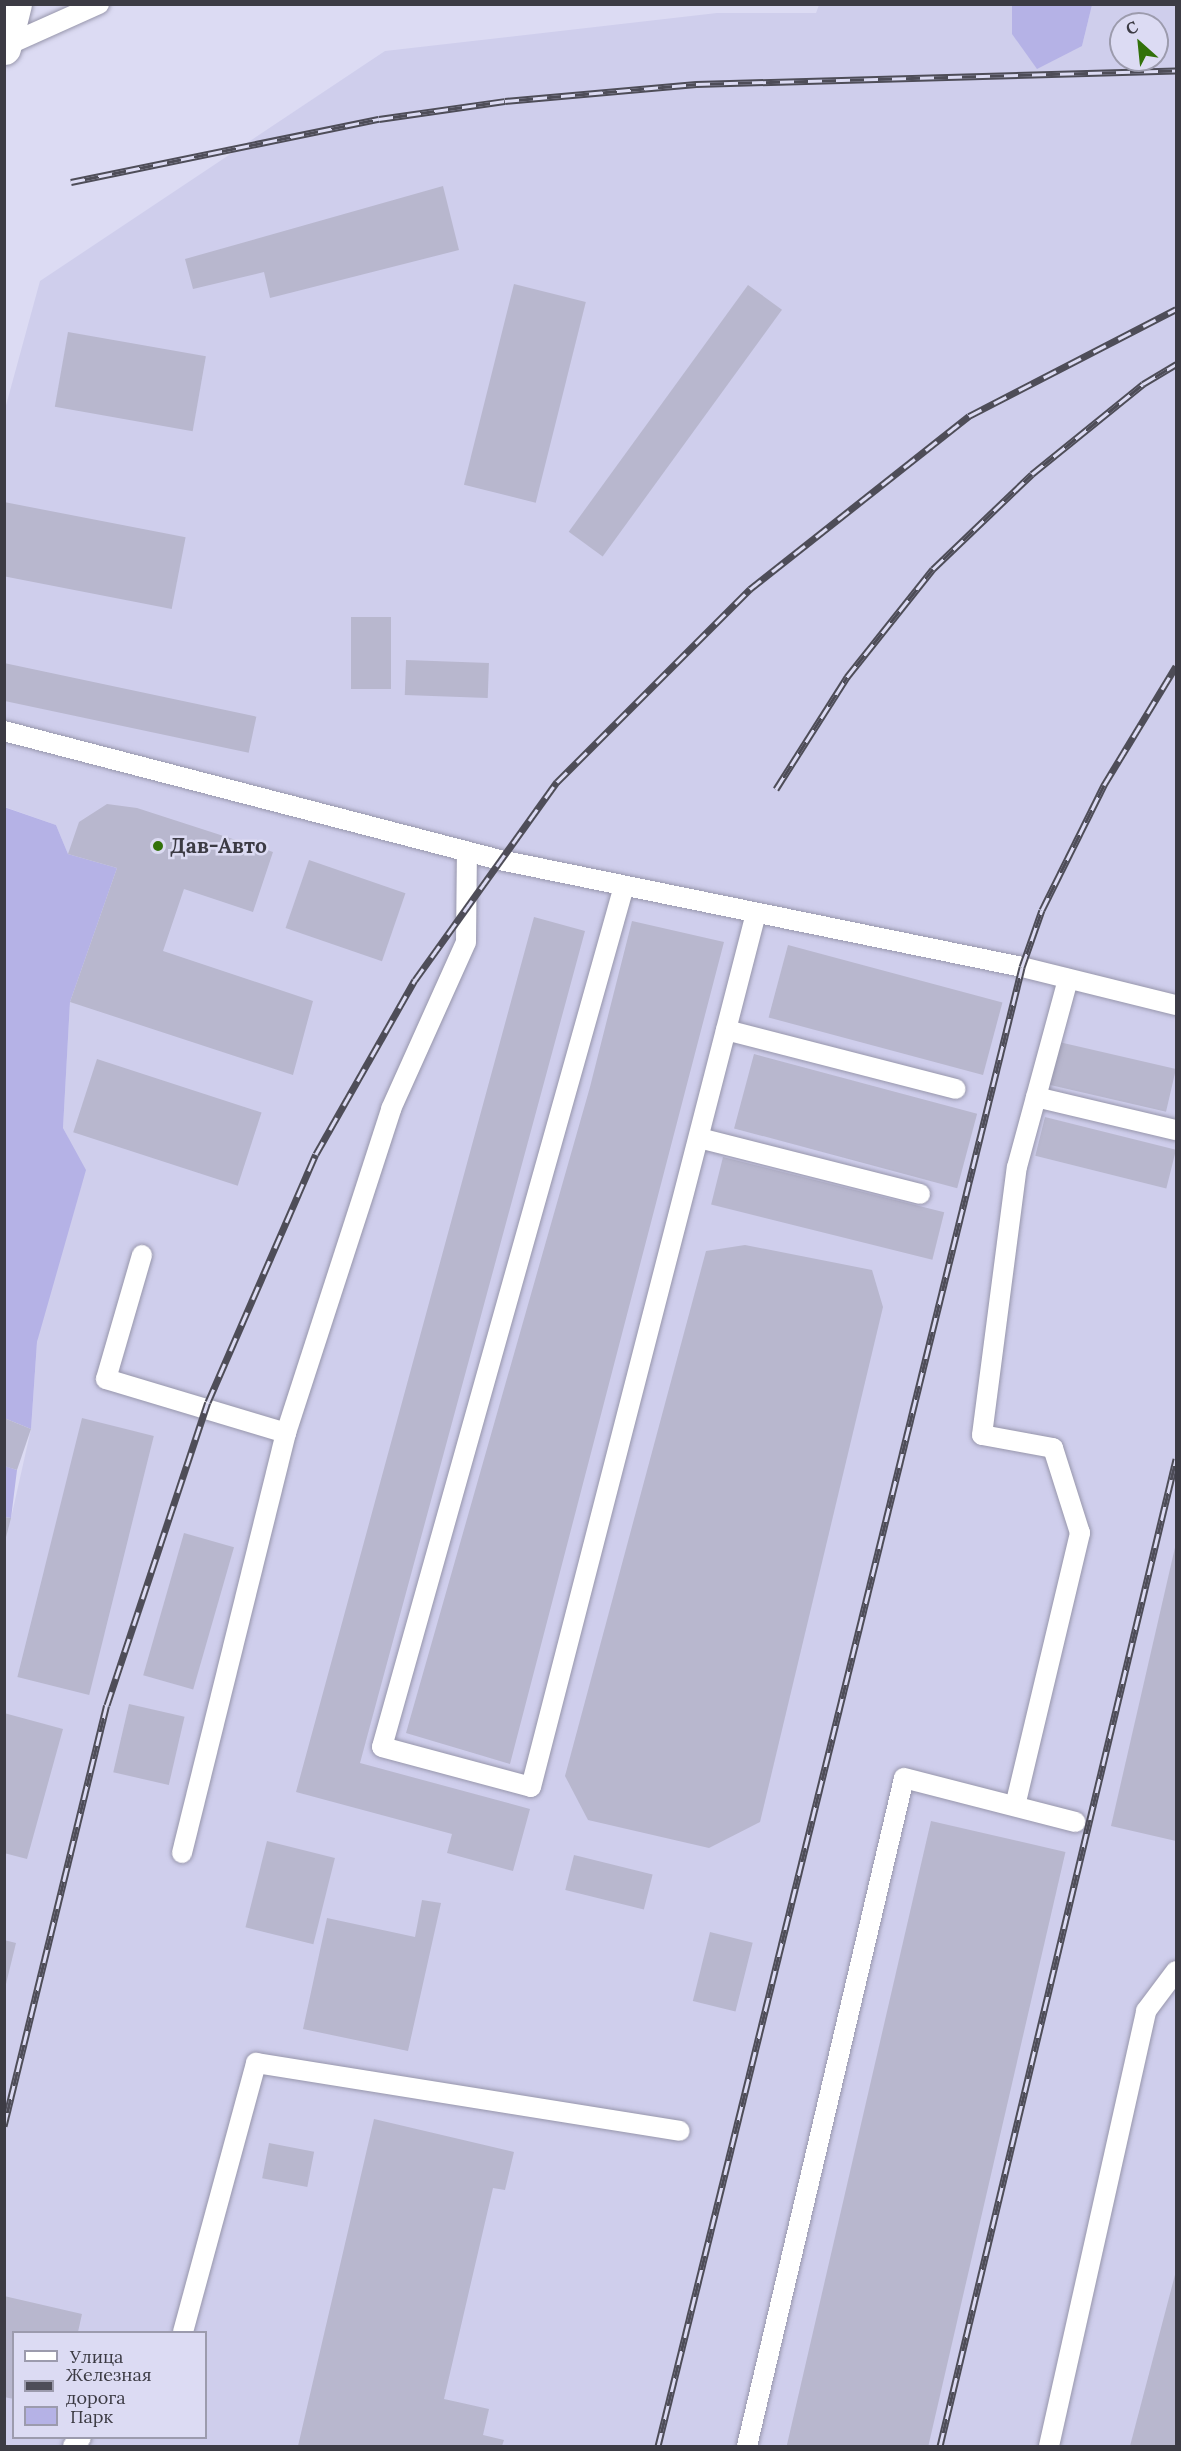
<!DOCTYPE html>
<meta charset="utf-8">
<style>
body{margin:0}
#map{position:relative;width:1181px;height:2451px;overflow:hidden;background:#dcdbf3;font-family:Lora,serif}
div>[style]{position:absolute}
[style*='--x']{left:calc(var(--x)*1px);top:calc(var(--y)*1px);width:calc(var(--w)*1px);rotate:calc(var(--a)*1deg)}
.built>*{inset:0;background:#cfceec}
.green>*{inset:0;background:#b5b2e6}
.building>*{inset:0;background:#b8b7ce;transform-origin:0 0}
.roads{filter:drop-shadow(0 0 2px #9796ab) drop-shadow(0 0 2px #9796ab)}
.service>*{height:20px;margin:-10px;padding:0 10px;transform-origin:10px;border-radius:10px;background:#fff}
.primary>*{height:33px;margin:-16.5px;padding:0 16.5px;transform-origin:16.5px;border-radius:16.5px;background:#fff}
.rail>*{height:7px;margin-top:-3.5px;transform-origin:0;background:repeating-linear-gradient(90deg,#dcdbf3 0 14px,#4e4d58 0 28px);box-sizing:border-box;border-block:2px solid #4e4d58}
.dots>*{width:16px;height:16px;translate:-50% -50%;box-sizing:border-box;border:3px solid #dcdbf3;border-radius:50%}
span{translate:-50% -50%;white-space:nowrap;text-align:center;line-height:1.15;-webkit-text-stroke:5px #dcdbf3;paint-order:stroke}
.poi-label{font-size:21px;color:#3c3b44;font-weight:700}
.left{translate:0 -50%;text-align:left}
.frame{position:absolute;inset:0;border:6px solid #3c3b44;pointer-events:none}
.legend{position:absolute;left:12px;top:2331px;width:195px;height:108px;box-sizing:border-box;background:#dcdbf3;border:2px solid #9c9bad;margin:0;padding:8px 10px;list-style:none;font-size:18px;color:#3c3b44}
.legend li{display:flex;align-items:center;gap:12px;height:30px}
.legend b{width:30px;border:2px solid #9c9bad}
.north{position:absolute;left:1109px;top:12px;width:60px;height:60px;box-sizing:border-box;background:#dcdbf3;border:2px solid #9c9bad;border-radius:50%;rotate:333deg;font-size:16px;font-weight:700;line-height:24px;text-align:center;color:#3c3b44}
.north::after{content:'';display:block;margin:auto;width:21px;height:27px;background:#32710a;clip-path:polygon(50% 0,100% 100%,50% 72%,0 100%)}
</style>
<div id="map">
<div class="built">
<div style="clip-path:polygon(evenodd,1012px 4px,1012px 34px,1082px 46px,1092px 5px,1176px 5px,1176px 2446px,5px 2446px,5px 1517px,11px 1518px,31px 1429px,37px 1342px,72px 1146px,63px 1128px,70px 1002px,117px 868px,68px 854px,56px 825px,5px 807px,5px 409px,40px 281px,385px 51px,717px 13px,816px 13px,819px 5px,1012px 4px,1121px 24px,1157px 24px,1157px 60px,1121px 60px,1121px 24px,1012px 4px,14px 2332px,206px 2332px,206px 2438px,14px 2438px,14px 2332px)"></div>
</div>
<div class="green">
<div style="clip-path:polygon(1012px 5px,1092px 5px,1082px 46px,1037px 69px,1012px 34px)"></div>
<div style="clip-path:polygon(4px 807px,56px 825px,68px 854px,117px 868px,70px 1002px,63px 1128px,86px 1170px,37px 1342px,31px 1429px,4px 1418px)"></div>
<div style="clip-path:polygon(5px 1466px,17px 1470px,11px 1518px,5px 1517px)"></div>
</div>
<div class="building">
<div style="clip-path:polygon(443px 186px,459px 250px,270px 298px,264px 272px,193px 289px,185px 259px)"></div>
<div style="left:514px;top:284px;width:74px;height:207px;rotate:14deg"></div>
<div style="left:748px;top:285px;width:42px;height:305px;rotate:36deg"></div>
<div style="left:68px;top:332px;width:140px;height:76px;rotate:10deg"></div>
<div style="left:4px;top:502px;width:185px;height:73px;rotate:11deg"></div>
<div style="left:351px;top:617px;width:40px;height:72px"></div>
<div style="left:406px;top:660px;width:83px;height:35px;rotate:2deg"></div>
<div style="left:4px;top:663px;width:258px;height:37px;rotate:12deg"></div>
<div style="clip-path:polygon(107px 804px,137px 808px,273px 852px,253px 912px,184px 889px,163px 951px,313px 1001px,293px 1075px,70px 1002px,117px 868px,68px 854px,79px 822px)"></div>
<div style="left:309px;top:860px;width:102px;height:72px;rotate:19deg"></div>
<div style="clip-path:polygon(534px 917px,585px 931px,360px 1763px,530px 1809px,513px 1871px,447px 1853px,452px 1834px,296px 1792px)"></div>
<div style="clip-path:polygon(632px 921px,724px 942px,510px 1764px,406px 1733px,590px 1087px)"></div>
<div style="left:788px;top:945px;width:222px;height:75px;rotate:15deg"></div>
<div style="left:1059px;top:1042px;width:120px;height:44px;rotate:13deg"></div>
<div style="left:754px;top:1054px;width:231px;height:77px;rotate:15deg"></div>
<div style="left:97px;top:1059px;width:173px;height:77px;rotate:18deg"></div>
<div style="left:1045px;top:1117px;width:135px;height:40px;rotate:14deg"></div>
<div style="left:723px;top:1157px;width:228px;height:49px;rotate:14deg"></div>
<div style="clip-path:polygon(745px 1245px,872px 1270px,883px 1307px,760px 1822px,709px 1848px,588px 1820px,565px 1776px,706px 1251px)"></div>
<div style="clip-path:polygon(4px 1418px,31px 1429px,17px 1470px,4px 1466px)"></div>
<div style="left:82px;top:1418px;width:74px;height:267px;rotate:14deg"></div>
<div style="clip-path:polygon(4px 1517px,11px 1518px,5px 1541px,4px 1541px)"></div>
<div style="left:184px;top:1533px;width:52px;height:148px;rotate:16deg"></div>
<div style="clip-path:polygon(1176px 1543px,1176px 1841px,1111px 1826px)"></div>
<div style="left:129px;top:1704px;width:57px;height:70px;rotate:13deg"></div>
<div style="clip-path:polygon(4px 1713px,63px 1729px,27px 1859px,4px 1853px)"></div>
<div style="left:931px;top:1821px;width:138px;height:642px;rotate:13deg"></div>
<div style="left:267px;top:1841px;width:70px;height:89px;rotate:14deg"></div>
<div style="left:574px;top:1855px;width:81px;height:36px;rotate:14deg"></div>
<div style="clip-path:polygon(422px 1900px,441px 1903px,408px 2051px,303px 2029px,327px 1918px,415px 1937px)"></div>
<div style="left:710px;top:1932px;width:44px;height:71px;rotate:14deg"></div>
<div style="clip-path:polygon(4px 1940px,16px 1943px,5px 1988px,4px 1988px)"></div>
<div style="clip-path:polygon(374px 2119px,514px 2152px,505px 2190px,493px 2188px,444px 2399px,489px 2409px,483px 2435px,504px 2440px,502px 2446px,298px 2446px)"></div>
<div style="left:269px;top:2143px;width:46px;height:36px;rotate:11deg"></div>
<div style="clip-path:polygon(1176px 2271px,1176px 2446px,1130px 2446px)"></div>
<div style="clip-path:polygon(4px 2296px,82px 2314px,78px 2332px,14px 2332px,14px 2399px,4px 2397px)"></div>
</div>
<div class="roads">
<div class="service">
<div style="--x:5;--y:46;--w:103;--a:-24.1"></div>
<div style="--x:4;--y:731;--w:513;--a:14.58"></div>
<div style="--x:500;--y:860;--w:533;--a:11.58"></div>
<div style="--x:1022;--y:967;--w:159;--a:13.9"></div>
<div style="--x:624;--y:886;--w:894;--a:105.7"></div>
<div style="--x:382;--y:1747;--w:154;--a:15"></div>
<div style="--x:531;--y:1787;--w:902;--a:-75.56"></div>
<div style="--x:726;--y:1030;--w:237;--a:14.4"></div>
<div style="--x:1036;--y:1097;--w:144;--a:13.3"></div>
<div style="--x:699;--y:1138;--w:228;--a:14.2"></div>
<div style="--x:142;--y:1255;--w:129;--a:106.2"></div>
<div style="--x:106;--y:1379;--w:188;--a:16.7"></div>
<div style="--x:286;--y:1433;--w:341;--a:-72"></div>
<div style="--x:391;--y:1109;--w:183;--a:-65.8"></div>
<div style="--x:466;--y:942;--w:90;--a:-89.4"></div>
<div style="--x:1015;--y:1806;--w:281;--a:-76.6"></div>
<div style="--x:1080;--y:1533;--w:89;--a:-107.6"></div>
<div style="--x:1053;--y:1448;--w:72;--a:-169.6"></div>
<div style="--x:982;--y:1435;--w:270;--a:-82.6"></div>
<div style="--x:1017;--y:1167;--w:195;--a:-74.8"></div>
<div style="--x:182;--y:1853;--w:433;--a:-76.1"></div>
<div style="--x:183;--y:2332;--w:279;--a:-74.8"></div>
<div style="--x:256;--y:2063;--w:429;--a:9.1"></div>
<div style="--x:73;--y:2446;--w:11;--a:-45"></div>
<div style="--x:747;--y:2446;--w:686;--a:-76.77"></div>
<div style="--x:904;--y:1778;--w:177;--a:14.4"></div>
<div style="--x:1049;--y:2446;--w:446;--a:-77.4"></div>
<div style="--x:1146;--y:2011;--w:50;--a:-53.1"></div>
</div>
<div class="primary">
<div style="--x:4;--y:48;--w:45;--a:-76"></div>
</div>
</div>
<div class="rail">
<div style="--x:71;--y:182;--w:314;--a:-11.6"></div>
<div style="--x:379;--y:119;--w:127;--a:-8.1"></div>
<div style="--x:505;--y:101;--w:192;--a:-5.1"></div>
<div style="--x:696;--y:84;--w:480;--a:-1.6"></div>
<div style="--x:776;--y:789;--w:133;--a:-57.6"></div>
<div style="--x:847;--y:677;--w:138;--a:-51.5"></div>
<div style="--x:933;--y:569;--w:137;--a:-43.8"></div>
<div style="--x:1032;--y:474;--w:143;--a:-39"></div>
<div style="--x:1143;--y:384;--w:39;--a:-31"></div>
<div style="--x:4;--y:2126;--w:433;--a:-76.3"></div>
<div style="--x:107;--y:1705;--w:319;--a:-71.6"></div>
<div style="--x:208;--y:1402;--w:270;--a:-66.5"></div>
<div style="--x:316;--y:1154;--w:200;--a:-60.4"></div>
<div style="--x:415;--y:980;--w:244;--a:-54.4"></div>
<div style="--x:557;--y:782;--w:273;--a:-45"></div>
<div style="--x:750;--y:589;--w:279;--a:-38.3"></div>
<div style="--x:969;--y:416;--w:233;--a:-27.3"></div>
<div style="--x:658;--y:2446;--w:1523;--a:-76.17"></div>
<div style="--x:1022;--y:967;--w:60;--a:-70.7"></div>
<div style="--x:1042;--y:910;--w:140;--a:-63.6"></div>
<div style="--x:1104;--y:785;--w:139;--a:-58.8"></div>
<div style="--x:940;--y:2446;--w:1015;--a:-76.55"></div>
</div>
<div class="dots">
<div style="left:158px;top:846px;background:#32710a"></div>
</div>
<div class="poi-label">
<span class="left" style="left:170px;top:846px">Дав-Авто</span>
</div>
<div class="frame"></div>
<ul class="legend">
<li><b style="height:8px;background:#fff"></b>Улица</li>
<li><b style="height:8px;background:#4e4d58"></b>Железная дорога</li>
<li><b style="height:16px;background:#b5b2e6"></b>Парк</li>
</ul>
<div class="north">С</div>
</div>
